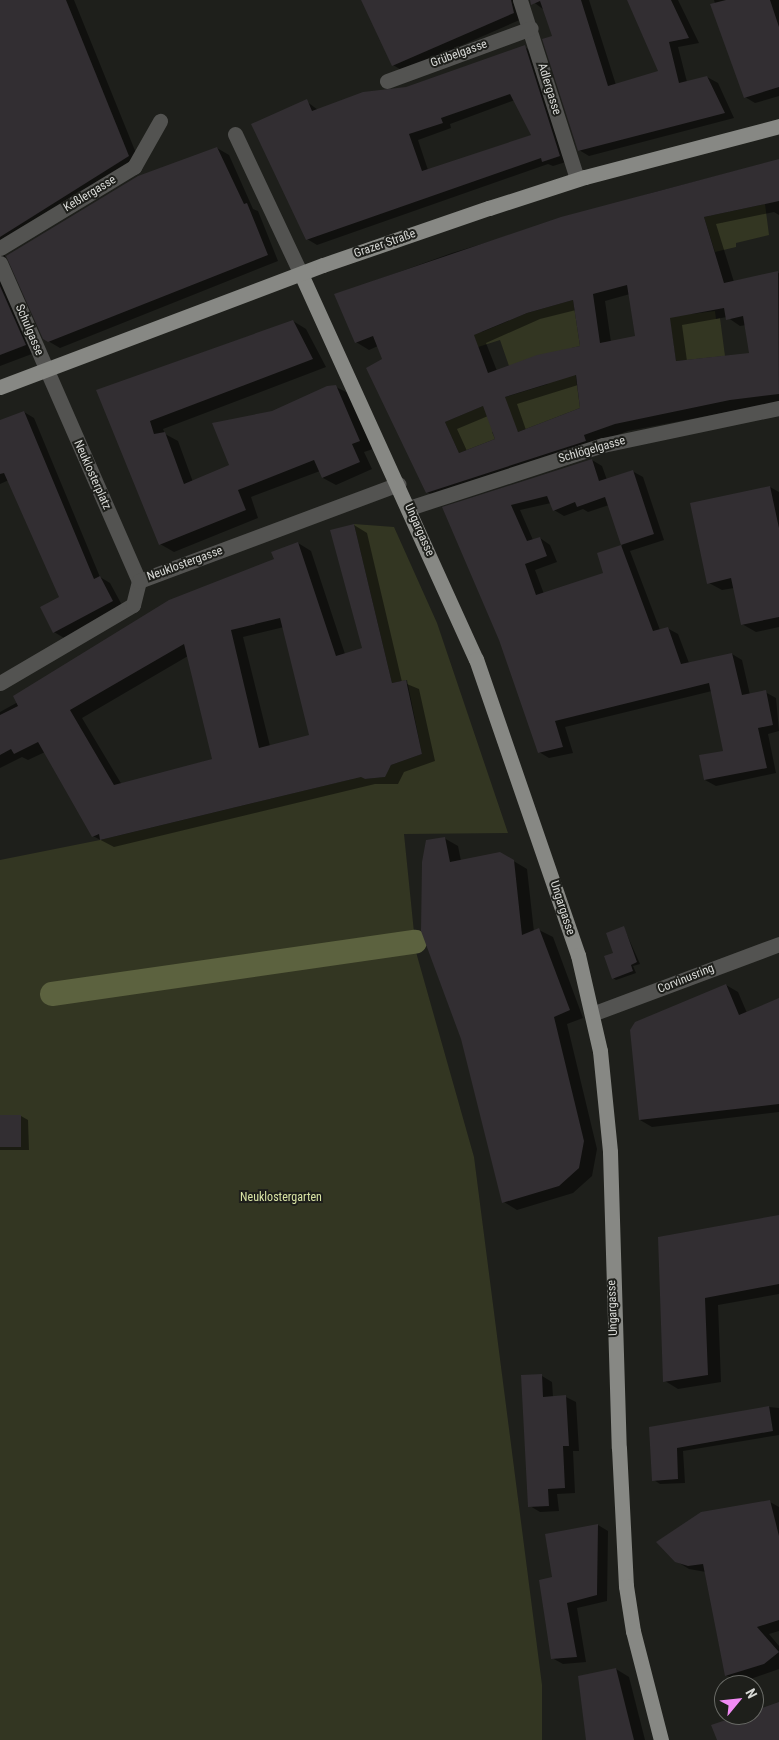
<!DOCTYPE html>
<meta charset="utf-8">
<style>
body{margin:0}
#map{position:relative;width:779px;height:1740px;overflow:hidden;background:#1e1f1b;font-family:"Roboto Condensed",sans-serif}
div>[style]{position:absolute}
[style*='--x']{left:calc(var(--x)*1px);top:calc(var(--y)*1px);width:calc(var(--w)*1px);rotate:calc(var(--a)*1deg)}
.green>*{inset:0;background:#333622}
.shadow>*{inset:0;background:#0007}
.canal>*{height:24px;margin:-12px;padding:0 12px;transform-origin:12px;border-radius:12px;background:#5c623f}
.building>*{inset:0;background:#322e32;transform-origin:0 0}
.minor>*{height:15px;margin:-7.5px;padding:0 7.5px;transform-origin:7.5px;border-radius:7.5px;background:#535351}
.major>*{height:15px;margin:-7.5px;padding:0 7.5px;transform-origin:7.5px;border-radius:7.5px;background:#878884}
span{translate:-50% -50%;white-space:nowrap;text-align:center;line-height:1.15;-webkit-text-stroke:4px #1e1f1b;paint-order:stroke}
.street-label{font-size:12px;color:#d9dad7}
.park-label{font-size:12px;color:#d8e3a4}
.north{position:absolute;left:714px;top:1675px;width:50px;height:50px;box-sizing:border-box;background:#1e1f1b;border:1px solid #696a66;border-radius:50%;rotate:62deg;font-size:14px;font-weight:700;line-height:20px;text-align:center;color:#d9dad7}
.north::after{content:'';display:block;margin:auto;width:18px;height:22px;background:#f18af4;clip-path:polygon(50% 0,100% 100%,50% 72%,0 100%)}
</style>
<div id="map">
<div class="green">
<div style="clip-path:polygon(765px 204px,769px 235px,736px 243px,736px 247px,715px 252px,704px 217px)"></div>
<div style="clip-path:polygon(573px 300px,580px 346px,572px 348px,580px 408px,518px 432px,514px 424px,492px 432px,495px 439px,459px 453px,445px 422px,499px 399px,548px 384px,509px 366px,500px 340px,478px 347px,466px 315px,482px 332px,527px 313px)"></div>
<div style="clip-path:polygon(690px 305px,692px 314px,715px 311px,716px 319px,720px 318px,725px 356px,676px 361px,668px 310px)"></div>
<div style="clip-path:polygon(354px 524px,394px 527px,437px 623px,508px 833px,404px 834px,416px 952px,474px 1157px,542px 1685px,542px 1740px,0 1740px,0 860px,100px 840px,352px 779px,354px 771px,365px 779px,384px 777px,391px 765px,422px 754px,407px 680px,392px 683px)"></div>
</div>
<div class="shadow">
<div style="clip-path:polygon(0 0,74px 0,140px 163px,3px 250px,37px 352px,0 366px)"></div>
<div style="clip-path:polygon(362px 0,525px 0,524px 18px,403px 71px,393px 65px)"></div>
<div style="clip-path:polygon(531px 0,589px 0,616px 85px,660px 72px,629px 0,678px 0,699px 43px,678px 47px,687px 82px,707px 77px,718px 83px,734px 118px,589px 156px,579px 150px,554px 37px,544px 10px)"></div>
<div style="clip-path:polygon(714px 0,779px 0,779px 96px,755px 103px,745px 97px)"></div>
<div style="clip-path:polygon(evenodd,524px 47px,534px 52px,569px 161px,553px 166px,548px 164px,317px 245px,307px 239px,306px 101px,318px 110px,406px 89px,524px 47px,515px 100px,533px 135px,428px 170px,418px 140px,451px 128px,450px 124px,515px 100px)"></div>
<div style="clip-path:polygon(217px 148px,229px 155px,253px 209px,258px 211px,278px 261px,60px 348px,48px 341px)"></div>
<div style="clip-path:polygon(evenodd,779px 160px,779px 215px,774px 212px,716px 224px,734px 282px,779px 273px,779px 402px,628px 431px,440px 499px,427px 492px,378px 346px,369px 350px,356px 342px,335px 295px,452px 253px,655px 192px,779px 160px,630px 294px,636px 337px,611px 342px,605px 301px,630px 294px,779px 160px,576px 310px,582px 347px,497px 371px,486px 343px,540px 319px,576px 310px,779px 160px,727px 317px,740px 326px,746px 325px,751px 354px,687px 361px,682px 325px,727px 317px,779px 160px,578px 385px,582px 409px,526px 430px,517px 404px,578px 385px,779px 160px,488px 416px,496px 440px,467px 451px,457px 429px,488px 416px)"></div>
<div style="clip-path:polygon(293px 321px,306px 329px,326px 367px,163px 429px,165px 434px,178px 441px,193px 482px,231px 466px,272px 412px,336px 387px,350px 394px,373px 449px,364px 452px,372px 469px,336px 485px,323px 478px,320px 471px,251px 497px,258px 518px,174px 552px,160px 544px,98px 390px)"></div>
<div style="clip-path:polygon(24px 412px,34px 418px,100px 577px,110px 583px,123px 607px,64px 638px,54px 632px,60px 598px,9px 480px,0 484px,0 421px)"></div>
<div style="clip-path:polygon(evenodd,592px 460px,602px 466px,607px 480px,632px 471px,643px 477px,664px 540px,630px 551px,660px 630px,667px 628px,678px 634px,689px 663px,732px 654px,742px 660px,750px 695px,765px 692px,776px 698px,779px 731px,768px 734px,776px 773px,716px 786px,705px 780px,724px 752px,712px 691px,565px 727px,573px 753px,549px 758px,539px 752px,501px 639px,444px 508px,592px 460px,551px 503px,554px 510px,564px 516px,583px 509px,588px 512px,609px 505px,622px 546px,598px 554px,605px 573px,544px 594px,535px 570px,557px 562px,550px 545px,540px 538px,533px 540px,520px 510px,551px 503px)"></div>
<div style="clip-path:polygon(770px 487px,779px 492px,779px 627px,756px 632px,742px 624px,734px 588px,722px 590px,709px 583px)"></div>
<div style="clip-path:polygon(evenodd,354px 525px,367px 533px,402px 682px,419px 689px,435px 761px,404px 772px,398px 784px,375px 784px,114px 847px,93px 836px,45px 752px,28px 760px,22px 757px,0 768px,0 712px,275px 560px,298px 543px,311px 551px,345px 654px,363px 649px,354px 525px,284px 627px,310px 736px,270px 746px,243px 637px,284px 627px,354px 525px,188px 656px,213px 759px,122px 785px,82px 718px,188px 656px)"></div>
<div style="clip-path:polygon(444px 838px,458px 846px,461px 861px,500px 853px,527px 869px,534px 932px,539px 930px,553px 937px,583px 1018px,567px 1024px,597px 1149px,592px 1176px,573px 1193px,517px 1210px,504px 1202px)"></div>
<div style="clip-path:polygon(624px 928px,640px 964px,633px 966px,636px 973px,616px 980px,613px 978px,615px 954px)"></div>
<div style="clip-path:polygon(726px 985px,738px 992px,747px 1013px,779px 1000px,779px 1112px,652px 1127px,640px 1120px)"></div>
<div style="clip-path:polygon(21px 1116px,28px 1120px,29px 1150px,0 1150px,0 1117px)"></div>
<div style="clip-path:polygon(779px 1216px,779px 1294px,718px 1305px,721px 1382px,678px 1389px,665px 1381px,659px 1238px)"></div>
<div style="clip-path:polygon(542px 1376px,552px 1382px,553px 1397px,566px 1397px,576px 1402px,579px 1451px,573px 1451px,575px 1493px,557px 1494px,559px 1511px,540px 1512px,530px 1506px)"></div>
<div style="clip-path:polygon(769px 1407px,779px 1408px,779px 1435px,683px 1451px,685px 1483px,660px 1484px,654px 1480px,650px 1428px)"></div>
<div style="clip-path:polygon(770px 1502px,779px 1507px,779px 1631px,769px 1634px,779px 1646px,779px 1669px,739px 1683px,726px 1675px,706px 1572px,689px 1569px,676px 1561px)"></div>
<div style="clip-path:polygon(598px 1525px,608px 1531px,607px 1601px,577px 1608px,586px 1662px,563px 1664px,552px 1658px,553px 1578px,546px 1535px)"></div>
<div style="clip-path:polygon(616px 1669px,629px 1677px,645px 1740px,588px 1740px)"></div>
</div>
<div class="canal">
<div style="--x:52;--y:994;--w:367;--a:-8.2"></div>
</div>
<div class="building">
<div style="clip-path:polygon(0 0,66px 0,129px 156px,0 237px)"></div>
<div style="clip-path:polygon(361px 0,511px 0,514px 13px,392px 66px)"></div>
<div style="clip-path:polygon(530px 0,581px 0,608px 86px,658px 71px,627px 0,671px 0,689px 38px,669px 42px,679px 83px,707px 76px,725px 113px,578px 151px,542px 39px,552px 36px,540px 1px,531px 5px)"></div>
<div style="clip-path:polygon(726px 0,770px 0,779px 27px,779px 87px,744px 98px,710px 4px)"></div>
<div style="clip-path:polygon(evenodd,525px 45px,560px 156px,542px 162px,541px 158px,306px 240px,251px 124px,307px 99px,312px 111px,363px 92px,406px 87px,525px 45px,510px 94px,531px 135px,422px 171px,409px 134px,443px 123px,441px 118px,510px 94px)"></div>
<div style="clip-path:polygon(217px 147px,244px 204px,247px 203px,268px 255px,48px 342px,43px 339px,6px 256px,138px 176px)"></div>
<div style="clip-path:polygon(evenodd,779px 159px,779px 201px,704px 217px,724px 283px,778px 271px,779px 394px,730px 400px,615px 424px,584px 435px,586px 441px,426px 493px,366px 368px,382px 359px,373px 336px,355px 343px,334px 294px,561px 217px,779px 159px,627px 285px,635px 336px,600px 343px,593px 294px,627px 285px,779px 159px,573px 300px,580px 346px,537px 355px,488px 373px,474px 335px,527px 313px,573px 300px,779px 159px,724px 308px,726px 320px,743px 316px,749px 353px,676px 361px,670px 318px,724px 308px,779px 159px,576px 375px,580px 408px,518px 432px,505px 397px,576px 375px,779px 159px,483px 406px,495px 439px,459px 453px,445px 422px,483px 406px)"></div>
<div style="clip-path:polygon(0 286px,26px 345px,0 355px)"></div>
<div style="clip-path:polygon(293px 320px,313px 359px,150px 421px,154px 434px,165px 432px,184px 484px,229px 465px,212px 423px,272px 411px,327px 386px,336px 385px,360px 441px,352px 444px,360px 462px,322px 478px,314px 460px,238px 490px,246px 510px,159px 545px,96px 390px)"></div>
<div style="clip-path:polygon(24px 411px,94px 579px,100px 576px,113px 601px,53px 633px,40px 607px,59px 597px,4px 473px,0 474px,0 420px)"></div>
<div style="clip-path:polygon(evenodd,592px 459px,599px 481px,633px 470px,654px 534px,621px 545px,653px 631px,668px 627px,681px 664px,732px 653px,742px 695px,766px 690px,773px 725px,758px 728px,767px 768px,704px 780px,699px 755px,723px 751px,709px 683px,555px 721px,563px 747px,538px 753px,499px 640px,442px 507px,592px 459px,547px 496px,553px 511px,575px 502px,577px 507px,605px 497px,621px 545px,597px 553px,603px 573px,536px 595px,525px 564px,547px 556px,540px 537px,527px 541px,511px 505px,547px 496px)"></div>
<div style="clip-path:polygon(770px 486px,779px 528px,779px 617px,741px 625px,731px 578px,707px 584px,690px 503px)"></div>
<div style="clip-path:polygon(evenodd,354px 524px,392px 683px,406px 680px,422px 754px,391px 765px,385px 777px,365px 779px,361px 777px,100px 840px,99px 834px,92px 837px,38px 742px,14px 754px,11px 749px,0 755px,0 715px,18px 706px,13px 696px,169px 600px,274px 559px,271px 552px,298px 542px,336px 656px,362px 648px,330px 530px,354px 524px,280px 618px,309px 735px,259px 748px,231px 630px,280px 618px,354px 524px,184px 644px,212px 759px,114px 785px,70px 710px,184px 644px)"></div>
<div style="clip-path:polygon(445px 837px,450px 862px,500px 852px,514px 860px,522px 935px,539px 928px,570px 1010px,554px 1017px,584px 1141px,579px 1168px,559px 1186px,502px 1203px,461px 1039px,421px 931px,422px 862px,426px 840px)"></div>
<div style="clip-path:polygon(624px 926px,637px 962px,631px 965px,633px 971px,612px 979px,604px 956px,613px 953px,606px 933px)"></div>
<div style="clip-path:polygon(726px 984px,739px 1015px,779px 998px,779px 1104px,639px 1120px,630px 1030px,635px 1022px)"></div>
<div style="left:0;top:1115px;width:21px;height:32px"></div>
<div style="clip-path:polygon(779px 1215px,779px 1284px,705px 1298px,708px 1375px,663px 1382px,658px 1237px)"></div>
<div style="clip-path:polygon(542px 1374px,543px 1397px,566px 1395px,569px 1446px,563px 1446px,565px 1488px,548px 1489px,549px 1506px,528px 1507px,521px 1375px)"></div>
<div style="clip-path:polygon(769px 1406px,773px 1431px,677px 1448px,678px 1479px,652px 1481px,649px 1427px)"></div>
<div style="clip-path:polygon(770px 1500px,779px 1536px,779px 1620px,757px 1627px,779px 1652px,764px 1664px,725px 1676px,703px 1564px,688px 1566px,675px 1562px,656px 1542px,701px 1512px)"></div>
<div style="clip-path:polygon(598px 1524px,597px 1595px,567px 1603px,577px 1657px,551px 1659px,539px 1580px,552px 1577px,545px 1534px)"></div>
<div style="clip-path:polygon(616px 1668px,634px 1740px,586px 1740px,578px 1676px)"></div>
<div style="clip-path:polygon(779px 1702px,779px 1740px,717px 1740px,711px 1725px,741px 1715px,754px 1715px,754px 1711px)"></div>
</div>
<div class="minor">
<div style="--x:520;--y:0;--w:188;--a:72.3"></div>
<div style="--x:387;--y:81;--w:153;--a:-20.2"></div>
<div style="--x:235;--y:134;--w:155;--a:64.8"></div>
<div style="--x:0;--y:248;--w:157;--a:-31.2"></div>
<div style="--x:134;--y:167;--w:53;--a:-60.5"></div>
<div style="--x:0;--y:263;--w:347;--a:66.4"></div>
<div style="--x:409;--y:508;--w:204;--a:-18"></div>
<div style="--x:603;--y:445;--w:180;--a:-11.9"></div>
<div style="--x:0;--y:683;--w:154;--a:-30.4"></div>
<div style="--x:133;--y:605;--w:25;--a:-76"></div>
<div style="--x:139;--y:581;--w:277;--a:-20.5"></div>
<div style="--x:592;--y:1014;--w:200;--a:-20.5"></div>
</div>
<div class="major">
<div style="--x:301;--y:274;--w:423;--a:65.6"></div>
<div style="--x:476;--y:659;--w:313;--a:71"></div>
<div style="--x:578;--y:955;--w:98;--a:77.1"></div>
<div style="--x:600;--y:1051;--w:101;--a:84.3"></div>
<div style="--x:610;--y:1152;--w:296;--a:88.3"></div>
<div style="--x:619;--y:1448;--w:138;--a:87.1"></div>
<div style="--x:626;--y:1586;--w:46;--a:81.2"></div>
<div style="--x:633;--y:1631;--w:113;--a:75.6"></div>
<div style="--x:0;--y:387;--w:345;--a:-20.7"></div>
<div style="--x:323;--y:265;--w:176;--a:-19"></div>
<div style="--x:489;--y:208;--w:101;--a:-17.9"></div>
<div style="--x:585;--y:177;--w:201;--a:-14.7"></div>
</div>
<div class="street-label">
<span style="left:459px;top:54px;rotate:-20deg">Grübelgasse</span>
<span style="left:549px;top:89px;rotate:73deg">Adlergasse</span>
<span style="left:90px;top:194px;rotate:-31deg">Keßlergasse</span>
<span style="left:385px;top:244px;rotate:-19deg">Grazer Straße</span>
<span style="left:29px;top:330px;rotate:67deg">Schulgasse</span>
<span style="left:592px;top:450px;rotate:-16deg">Schlögelgasse</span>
<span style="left:92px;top:475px;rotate:66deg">Neuklosterplatz</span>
<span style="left:419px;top:530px;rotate:66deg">Ungargasse</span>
<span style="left:185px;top:564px;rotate:-20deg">Neuklostergasse</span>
<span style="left:562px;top:908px;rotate:72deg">Ungargasse</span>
<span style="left:686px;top:979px;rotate:-22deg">Corvinusring</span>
<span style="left:613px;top:1308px;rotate:-92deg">Ungargasse</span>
</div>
<div class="park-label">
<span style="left:281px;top:1198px">Neuklostergarten</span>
</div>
<div class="north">N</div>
</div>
